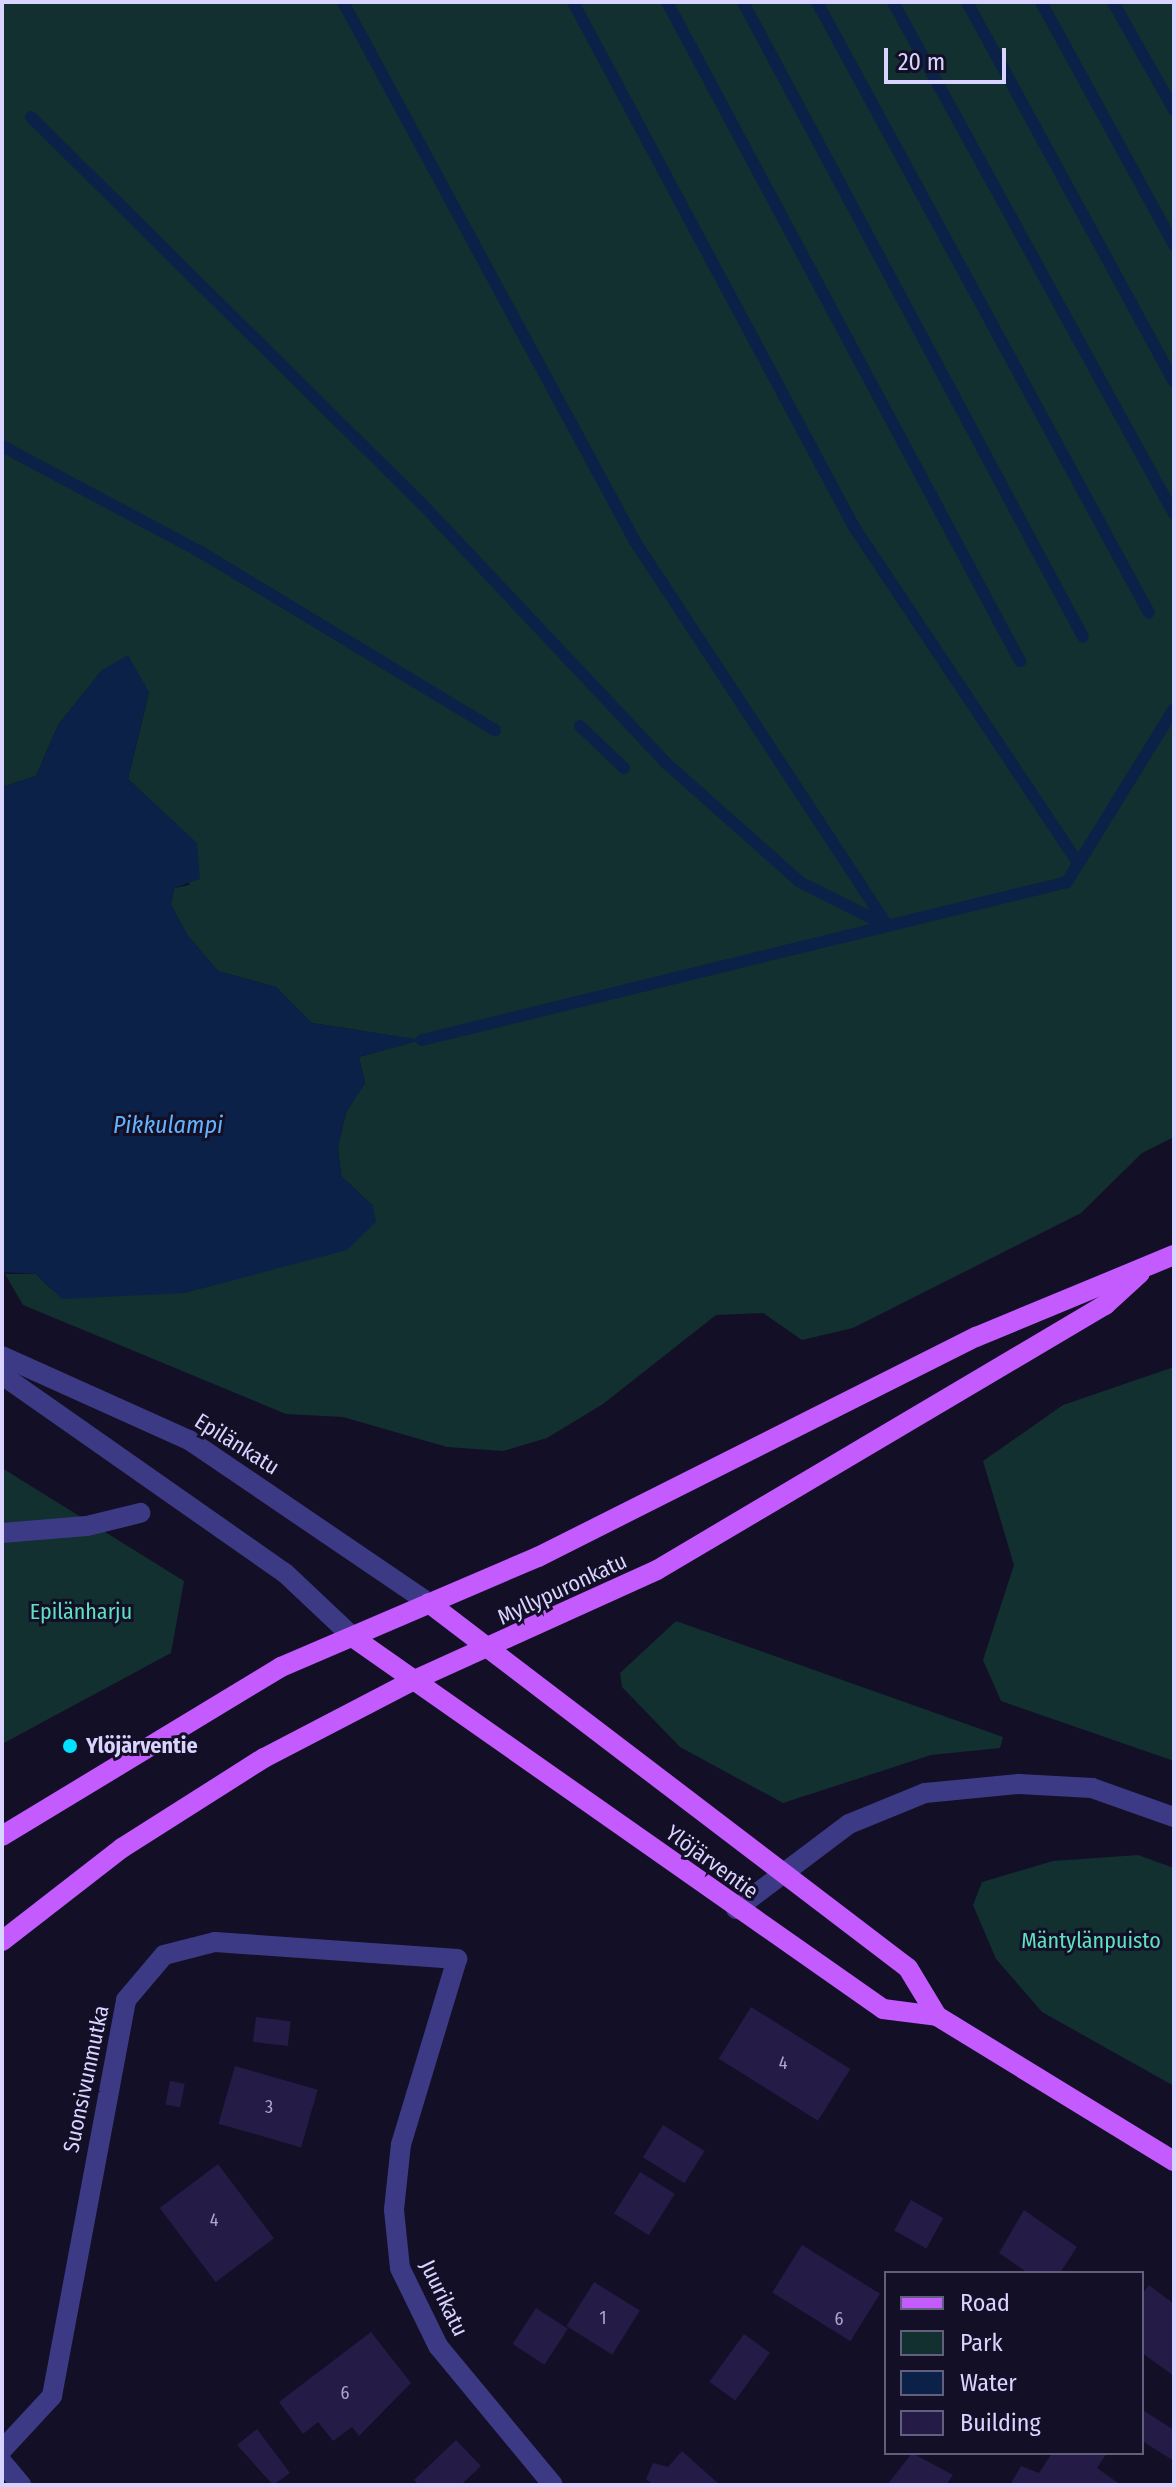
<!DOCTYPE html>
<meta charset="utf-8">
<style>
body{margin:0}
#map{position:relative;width:1176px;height:2487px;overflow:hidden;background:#130f26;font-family:"Fira Sans Condensed",sans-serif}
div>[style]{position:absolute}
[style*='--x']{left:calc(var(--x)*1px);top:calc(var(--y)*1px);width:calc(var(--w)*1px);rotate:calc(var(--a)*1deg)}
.green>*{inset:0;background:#12302f}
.water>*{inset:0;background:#0c2148}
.stream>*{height:12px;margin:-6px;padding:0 6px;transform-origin:6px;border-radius:6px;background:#0c2148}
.building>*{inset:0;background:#241b47;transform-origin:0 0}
.minor>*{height:20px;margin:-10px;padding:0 10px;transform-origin:10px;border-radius:10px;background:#3d3a85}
.major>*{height:20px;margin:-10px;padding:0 10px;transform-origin:10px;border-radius:10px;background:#c35bff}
.dots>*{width:22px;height:22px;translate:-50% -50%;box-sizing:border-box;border:4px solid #130f26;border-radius:50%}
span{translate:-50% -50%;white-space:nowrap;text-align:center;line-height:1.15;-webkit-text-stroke:6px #130f26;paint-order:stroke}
.number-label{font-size:18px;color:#aca6d1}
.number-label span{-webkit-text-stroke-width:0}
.street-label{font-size:22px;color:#d9d4ff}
.park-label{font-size:22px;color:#5ee0c1}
.poi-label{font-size:22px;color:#d9d4ff;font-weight:700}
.left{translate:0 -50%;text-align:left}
.water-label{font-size:24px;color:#62b4ff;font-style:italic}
.frame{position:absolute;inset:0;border:4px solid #d9d4ff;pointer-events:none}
.legend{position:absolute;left:884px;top:2271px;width:260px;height:184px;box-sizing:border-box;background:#130f26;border:2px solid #625e7d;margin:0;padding:10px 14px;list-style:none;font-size:24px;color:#d9d4ff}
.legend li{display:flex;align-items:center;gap:16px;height:40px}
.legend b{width:40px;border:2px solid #625e7d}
.scale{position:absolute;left:884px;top:48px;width:122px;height:36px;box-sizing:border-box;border:4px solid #d9d4ff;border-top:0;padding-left:10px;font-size:24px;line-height:28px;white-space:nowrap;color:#d9d4ff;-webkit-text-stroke:6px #130f26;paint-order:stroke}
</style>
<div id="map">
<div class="green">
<div style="clip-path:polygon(2px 2px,1174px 2px,1174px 1137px,1142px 1153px,1081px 1213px,853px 1328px,802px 1340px,763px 1313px,716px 1315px,603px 1404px,547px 1438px,503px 1451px,447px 1447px,343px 1417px,286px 1414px,23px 1305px,5px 1274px,36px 1274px,51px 1289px,373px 1206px,341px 1176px,338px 1147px,346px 1112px,365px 1083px,359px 1057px,420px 1040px,312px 1023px,276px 987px,218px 971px,188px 936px,171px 905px,174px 888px,189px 885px,197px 844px,128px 779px,149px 692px,102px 670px,58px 725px,36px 776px,2px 787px)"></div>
<div style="clip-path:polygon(1174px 1367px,1174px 1761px,1001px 1701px,983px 1660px,1014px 1565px,983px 1461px,1063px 1405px)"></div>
<div style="clip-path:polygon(2px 1468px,184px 1581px,171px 1653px,2px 1744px)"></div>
<div style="clip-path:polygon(676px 1621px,1003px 1737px,1000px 1748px,931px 1755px,783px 1803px,680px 1747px,622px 1687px,620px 1673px)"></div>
<div style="clip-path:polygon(1138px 1855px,1174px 1868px,1174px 2086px,1042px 2012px,996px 1959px,973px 1905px,982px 1882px,1053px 1861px)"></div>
</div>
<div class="water">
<div style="clip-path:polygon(128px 655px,149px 692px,128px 779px,197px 843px,200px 879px,174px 888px,171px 905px,188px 936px,218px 971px,276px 987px,312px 1023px,422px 1040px,359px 1057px,365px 1083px,346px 1112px,338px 1147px,341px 1176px,373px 1206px,376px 1222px,347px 1250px,185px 1293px,62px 1299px,36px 1274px,2px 1272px,2px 787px,36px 776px,58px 725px,102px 670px)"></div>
</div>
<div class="stream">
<div style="--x:343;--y:2;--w:615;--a:61.56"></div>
<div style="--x:636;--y:543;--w:455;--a:56.7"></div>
<div style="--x:573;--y:2;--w:595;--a:61.84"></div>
<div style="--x:854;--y:527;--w:402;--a:56.3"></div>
<div style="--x:667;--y:2;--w:748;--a:61.82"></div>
<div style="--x:743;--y:2;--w:720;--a:61.83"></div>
<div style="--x:817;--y:2;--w:695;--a:61.48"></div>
<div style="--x:893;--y:2;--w:584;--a:61.24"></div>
<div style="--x:967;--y:2;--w:432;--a:61.4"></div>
<div style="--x:1041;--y:2;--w:277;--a:61.3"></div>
<div style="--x:1113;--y:2;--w:124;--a:60.5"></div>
<div style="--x:31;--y:117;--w:552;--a:44.71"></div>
<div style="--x:423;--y:505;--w:354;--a:46.7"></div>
<div style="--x:666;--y:763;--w:179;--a:41.6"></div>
<div style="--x:800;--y:882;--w:98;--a:26.6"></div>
<div style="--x:2;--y:446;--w:223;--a:28.1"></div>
<div style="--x:199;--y:551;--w:346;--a:31.2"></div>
<div style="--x:580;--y:726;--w:61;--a:43.7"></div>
<div style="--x:422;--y:1040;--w:664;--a:-13.76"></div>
<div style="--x:1067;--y:882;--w:203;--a:-58.3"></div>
</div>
<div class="building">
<div style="left:751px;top:2007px;width:117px;height:61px;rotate:32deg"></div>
<div style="left:256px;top:2017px;width:35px;height:25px;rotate:7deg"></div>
<div style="left:235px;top:2066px;width:86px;height:60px;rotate:16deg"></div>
<div style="left:170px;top:2081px;width:15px;height:24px;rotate:11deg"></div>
<div style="left:663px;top:2125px;width:49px;height:38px;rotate:32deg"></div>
<div style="left:218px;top:2164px;width:93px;height:73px;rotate:53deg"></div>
<div style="left:640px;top:2172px;width:41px;height:49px;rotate:32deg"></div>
<div style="left:911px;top:2200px;width:37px;height:35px;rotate:29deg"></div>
<div style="clip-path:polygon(1024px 2210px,1077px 2247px,1060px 2273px,1028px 2273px,999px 2253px)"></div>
<div style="left:802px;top:2245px;width:92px;height:56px;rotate:32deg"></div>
<div style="left:594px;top:2282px;width:54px;height:52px;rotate:32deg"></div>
<div style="clip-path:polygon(1149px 2285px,1174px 2304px,1174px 2376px,1142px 2353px,1142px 2294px)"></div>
<div style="left:536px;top:2308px;width:38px;height:43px;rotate:33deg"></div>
<div style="clip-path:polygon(371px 2332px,411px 2383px,359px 2436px,352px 2427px,333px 2441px,318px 2422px,303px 2434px,279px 2402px)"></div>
<div style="left:744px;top:2334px;width:32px;height:59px;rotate:36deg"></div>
<div style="clip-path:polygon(1144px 2411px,1174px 2430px,1174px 2461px,1142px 2441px)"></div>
<div style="clip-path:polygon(257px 2429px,290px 2473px,273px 2485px,237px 2445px)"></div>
<div style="clip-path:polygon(456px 2440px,481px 2466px,461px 2485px,419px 2485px,414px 2480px)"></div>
<div style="clip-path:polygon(682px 2451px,720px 2485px,653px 2485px,646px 2479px,653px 2463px,668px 2467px)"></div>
<div style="clip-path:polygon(912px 2453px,953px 2475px,946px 2485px,887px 2485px)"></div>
<div style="clip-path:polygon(1052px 2453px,1107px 2453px,1097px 2468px,1121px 2485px,1010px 2485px,1021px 2466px,1039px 2473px)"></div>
</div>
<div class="minor">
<div style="--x:2;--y:1356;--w:205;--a:24.2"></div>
<div style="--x:189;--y:1440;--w:290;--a:34.2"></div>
<div style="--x:2;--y:1375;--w:345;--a:35"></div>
<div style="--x:285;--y:1573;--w:95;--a:43.3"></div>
<div style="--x:2;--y:1533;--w:85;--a:-4.7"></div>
<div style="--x:87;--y:1526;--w:55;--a:-13.8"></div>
<div style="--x:736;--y:1909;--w:141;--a:-37"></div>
<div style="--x:849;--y:1824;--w:82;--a:-22.2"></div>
<div style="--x:925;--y:1793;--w:94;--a:-5.5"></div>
<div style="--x:1019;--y:1784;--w:73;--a:3.1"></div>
<div style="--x:1092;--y:1788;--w:87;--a:19.5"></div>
<div style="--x:2;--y:2450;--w:74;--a:-47.2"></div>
<div style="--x:52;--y:2396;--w:403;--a:-79.4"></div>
<div style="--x:126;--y:2000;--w:59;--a:-49.8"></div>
<div style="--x:164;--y:1955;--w:53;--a:-14.3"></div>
<div style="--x:215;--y:1942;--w:243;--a:4"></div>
<div style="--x:457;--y:1959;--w:193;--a:106.8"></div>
<div style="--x:401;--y:2144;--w:66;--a:96.1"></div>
<div style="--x:394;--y:2210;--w:58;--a:84.1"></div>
<div style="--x:400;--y:2268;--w:87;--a:64"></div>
<div style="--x:438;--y:2346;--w:180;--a:50.4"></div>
<div style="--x:2;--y:2462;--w:30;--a:50"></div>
</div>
<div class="major">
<div style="--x:429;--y:1603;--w:602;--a:37.31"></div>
<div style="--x:908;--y:1968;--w:56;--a:58.9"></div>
<div style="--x:354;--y:1638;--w:646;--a:35.04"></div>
<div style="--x:883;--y:2009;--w:54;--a:7.4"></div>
<div style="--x:937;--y:2016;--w:278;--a:31.5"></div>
<div style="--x:2;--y:1836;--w:326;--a:-31.2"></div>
<div style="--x:281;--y:1667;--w:280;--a:-23.2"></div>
<div style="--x:538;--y:1557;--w:490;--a:-26.7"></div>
<div style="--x:976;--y:1337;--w:214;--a:-22.5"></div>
<div style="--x:2;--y:1941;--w:152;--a:-37.8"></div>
<div style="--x:122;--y:1848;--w:168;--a:-32.4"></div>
<div style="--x:264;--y:1758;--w:165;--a:-27.5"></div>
<div style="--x:410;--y:1682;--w:271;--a:-24.4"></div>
<div style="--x:657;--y:1570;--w:521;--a:-30.61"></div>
<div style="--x:1105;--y:1305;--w:47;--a:-42.4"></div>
</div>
<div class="dots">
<div style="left:70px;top:1746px;background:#00e2ff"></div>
</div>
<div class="number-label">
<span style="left:783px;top:2063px">4</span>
<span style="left:269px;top:2107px">3</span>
<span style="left:214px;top:2220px">4</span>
<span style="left:603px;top:2318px">1</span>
<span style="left:839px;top:2319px">6</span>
<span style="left:345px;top:2393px">6</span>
</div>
<div class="street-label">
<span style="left:237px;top:1444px;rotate:32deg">Epilänkatu</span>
<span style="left:562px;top:1589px;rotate:-25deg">Myllypuronkatu</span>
<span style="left:712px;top:1862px;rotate:36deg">Ylöjärventie</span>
<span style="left:86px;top:2079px;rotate:-78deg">Suonsivunmutka</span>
<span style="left:444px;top:2298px;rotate:64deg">Juurikatu</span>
</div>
<div class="park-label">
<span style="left:81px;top:1612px">Epilänharju</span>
<span style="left:1091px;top:1941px">Mäntylänpuisto</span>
</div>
<div class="poi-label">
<span class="left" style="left:86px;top:1746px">Ylöjärventie</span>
</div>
<div class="water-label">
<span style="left:168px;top:1126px">Pikkulampi</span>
</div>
<div class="frame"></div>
<ul class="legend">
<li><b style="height:10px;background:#c35bff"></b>Road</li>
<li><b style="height:22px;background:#12302f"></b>Park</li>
<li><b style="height:22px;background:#0c2148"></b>Water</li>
<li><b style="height:22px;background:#241b47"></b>Building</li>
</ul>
<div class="scale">20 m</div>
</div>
